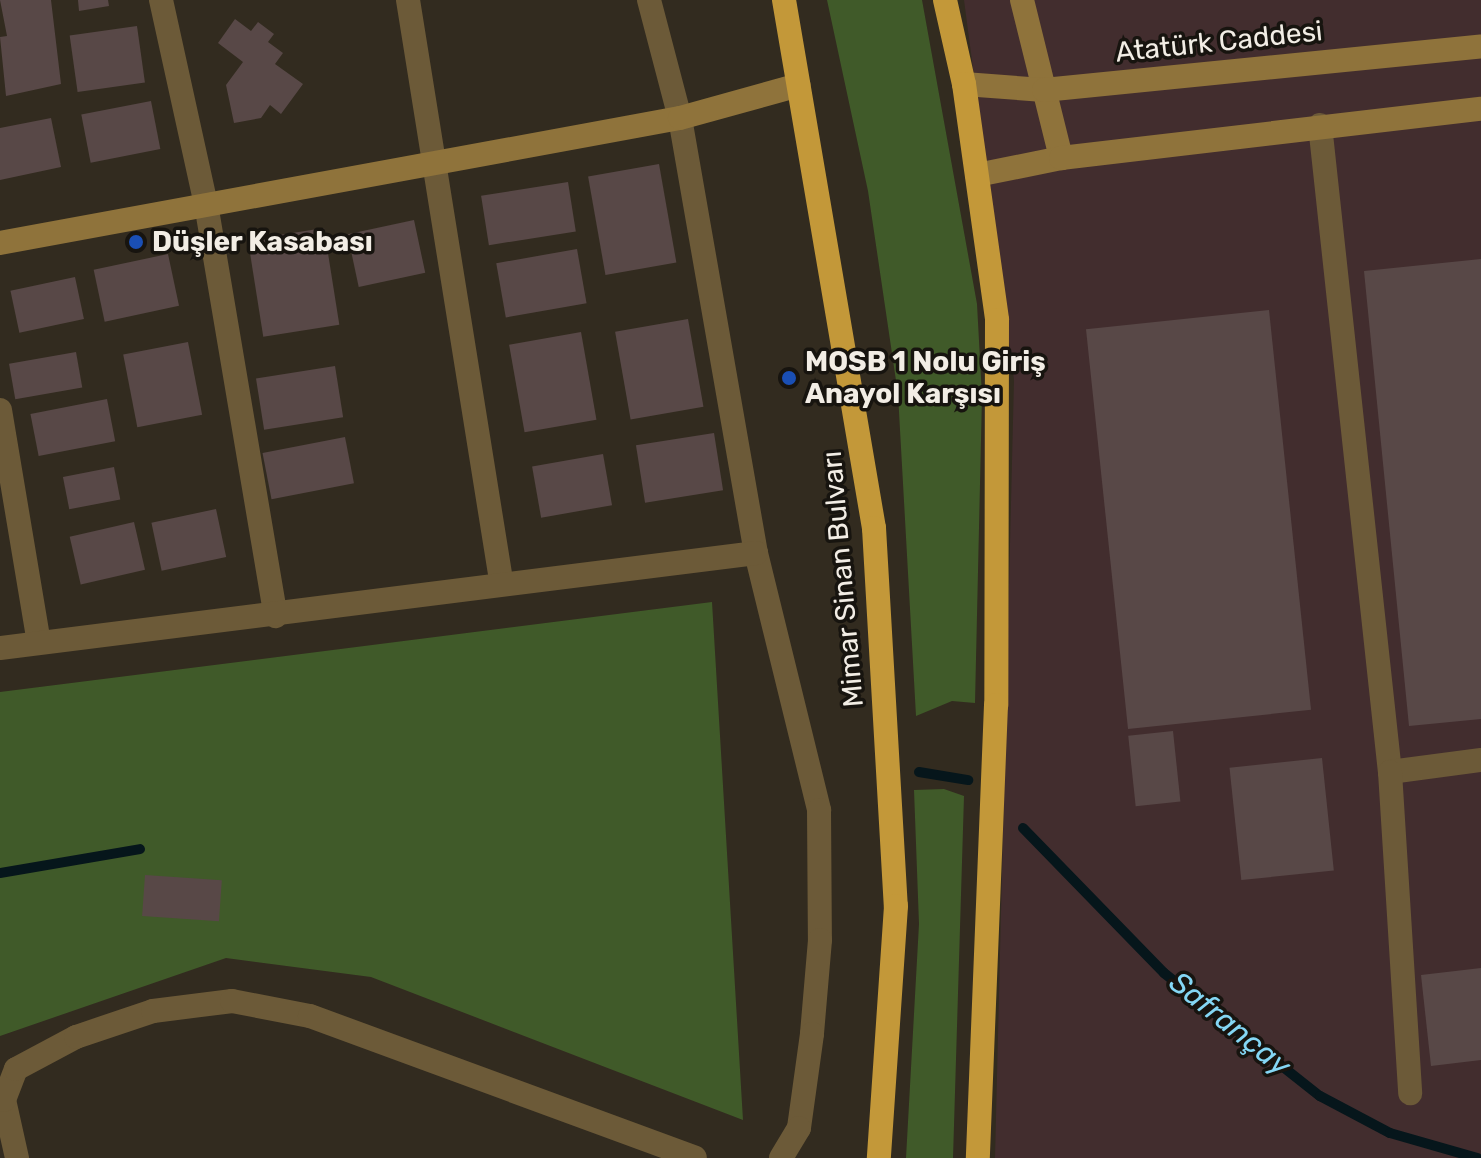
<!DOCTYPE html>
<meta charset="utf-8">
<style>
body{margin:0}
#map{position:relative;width:1481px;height:1158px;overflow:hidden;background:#322b1f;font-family:Rubik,sans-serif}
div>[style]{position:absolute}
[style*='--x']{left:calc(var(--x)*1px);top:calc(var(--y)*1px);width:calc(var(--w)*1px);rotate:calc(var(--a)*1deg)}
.industrial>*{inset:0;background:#422d2e}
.green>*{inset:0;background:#405a29}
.stream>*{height:10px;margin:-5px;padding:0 5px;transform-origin:5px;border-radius:5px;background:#06161b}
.building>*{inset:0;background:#584847;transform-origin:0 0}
.street>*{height:24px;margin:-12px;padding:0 12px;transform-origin:12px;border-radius:12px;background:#6c5a38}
.secondary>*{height:24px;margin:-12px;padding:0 12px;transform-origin:12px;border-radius:12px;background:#8f733b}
.highway>*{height:24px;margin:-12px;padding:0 12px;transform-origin:12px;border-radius:12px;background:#c39839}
.dots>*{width:22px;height:22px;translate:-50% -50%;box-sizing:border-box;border:4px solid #17140f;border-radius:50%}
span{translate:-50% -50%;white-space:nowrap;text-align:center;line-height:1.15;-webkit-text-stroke:7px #17140f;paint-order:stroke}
.street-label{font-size:28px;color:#f2ede5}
.poi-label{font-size:28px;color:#f2ede5;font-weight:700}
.left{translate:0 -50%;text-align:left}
.water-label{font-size:30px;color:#84d7f5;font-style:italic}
</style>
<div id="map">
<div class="industrial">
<div style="clip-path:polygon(964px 0,1481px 0,1481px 1158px,995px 1158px,1014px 380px)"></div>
</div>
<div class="green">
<div style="clip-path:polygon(827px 0,922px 0,977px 304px,982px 396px,975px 703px,952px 701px,916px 716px,898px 394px,868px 191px)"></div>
<div style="clip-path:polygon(712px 602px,743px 1120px,371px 977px,226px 958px,0 1036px,0 692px)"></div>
<div style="clip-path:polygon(944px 789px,964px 796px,953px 1158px,906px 1158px,919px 924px,914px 790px)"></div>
</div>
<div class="stream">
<div style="--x:919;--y:772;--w:50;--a:9.3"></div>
<div style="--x:1023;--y:828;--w:202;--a:45.8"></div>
<div style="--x:1164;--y:973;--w:199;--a:38.3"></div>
<div style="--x:1320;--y:1096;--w:79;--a:27.9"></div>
<div style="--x:1390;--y:1133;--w:91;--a:16"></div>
<div style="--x:0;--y:873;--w:142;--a:-9.7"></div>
</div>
<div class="building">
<div style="clip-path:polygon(0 0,51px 0,61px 84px,6px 96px,0 37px,7px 36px)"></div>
<div style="clip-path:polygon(78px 0,108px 0,109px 6px,79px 11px)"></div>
<div style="clip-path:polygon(235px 19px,251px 31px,258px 22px,274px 34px,268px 42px,283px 53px,275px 64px,303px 84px,281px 114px,270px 105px,261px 118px,234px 123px,226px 85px,243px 62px,218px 43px)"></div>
<div style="left:137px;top:26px;width:57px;height:68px;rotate:82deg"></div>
<div style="left:151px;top:101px;width:49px;height:71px;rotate:79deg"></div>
<div style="clip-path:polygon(51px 118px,61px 167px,0 180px,0 128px)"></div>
<div style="left:659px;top:164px;width:100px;height:72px;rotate:80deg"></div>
<div style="left:568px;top:182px;width:50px;height:88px;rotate:81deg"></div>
<div style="left:414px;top:220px;width:54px;height:68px;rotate:78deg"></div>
<div style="left:324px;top:228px;width:98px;height:77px;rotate:81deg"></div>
<div style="left:577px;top:249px;width:55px;height:82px;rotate:80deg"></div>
<div style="left:168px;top:254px;width:53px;height:76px;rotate:78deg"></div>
<div style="clip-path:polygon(1481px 259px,1481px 719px,1409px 726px,1364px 271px)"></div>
<div style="left:75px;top:277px;width:43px;height:66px;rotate:78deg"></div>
<div style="left:1269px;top:310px;width:402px;height:184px;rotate:84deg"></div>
<div style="left:688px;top:319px;width:89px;height:74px;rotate:80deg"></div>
<div style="left:581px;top:332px;width:89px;height:73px;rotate:80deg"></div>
<div style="left:188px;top:342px;width:74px;height:66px;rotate:79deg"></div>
<div style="left:76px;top:352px;width:36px;height:68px;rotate:80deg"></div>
<div style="left:335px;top:366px;width:52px;height:80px;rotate:81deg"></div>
<div style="left:107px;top:399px;width:43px;height:78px;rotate:79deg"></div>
<div style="left:714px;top:433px;width:58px;height:79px;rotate:81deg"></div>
<div style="left:345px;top:437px;width:47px;height:84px;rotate:79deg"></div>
<div style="left:603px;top:454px;width:52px;height:72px;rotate:80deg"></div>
<div style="left:114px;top:467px;width:33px;height:52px;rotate:79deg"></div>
<div style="left:216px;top:509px;width:49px;height:66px;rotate:78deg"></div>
<div style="left:134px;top:522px;width:49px;height:66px;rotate:77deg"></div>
<div style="left:1173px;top:731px;width:71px;height:45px;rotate:84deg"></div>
<div style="left:1322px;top:758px;width:113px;height:93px;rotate:84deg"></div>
<div style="left:145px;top:875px;width:77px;height:41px;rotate:4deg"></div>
<div style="clip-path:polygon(1481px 968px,1481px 1060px,1431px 1066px,1421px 975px)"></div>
</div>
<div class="street">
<div style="--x:161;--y:0;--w:209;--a:77.6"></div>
<div style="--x:206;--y:204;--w:418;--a:80.4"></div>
<div style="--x:408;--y:0;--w:587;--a:80.89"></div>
<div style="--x:649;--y:0;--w:122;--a:75.3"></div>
<div style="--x:680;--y:118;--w:442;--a:80.1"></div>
<div style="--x:756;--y:553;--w:265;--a:76.2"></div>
<div style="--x:819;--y:810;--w:130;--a:89.6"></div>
<div style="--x:820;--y:940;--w:94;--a:94.9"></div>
<div style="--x:812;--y:1034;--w:95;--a:97.9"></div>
<div style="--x:799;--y:1128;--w:35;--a:121"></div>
<div style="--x:1320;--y:125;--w:651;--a:83.83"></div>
<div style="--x:1390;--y:772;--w:92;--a:-7.5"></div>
<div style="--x:0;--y:410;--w:235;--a:80.5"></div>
<div style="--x:0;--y:648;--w:762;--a:-7.16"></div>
<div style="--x:1390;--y:772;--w:322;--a:86.4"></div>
<div style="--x:17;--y:1158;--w:59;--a:-102.6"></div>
<div style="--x:4;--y:1100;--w:33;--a:-69"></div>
<div style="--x:16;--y:1069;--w:68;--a:-28.1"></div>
<div style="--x:76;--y:1037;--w:81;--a:-18.7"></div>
<div style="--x:153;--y:1011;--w:80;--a:-7.2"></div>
<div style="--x:232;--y:1001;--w:79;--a:10.9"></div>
<div style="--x:310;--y:1016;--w:410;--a:20.2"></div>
</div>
<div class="secondary">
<div style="--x:1022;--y:0;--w:163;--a:76.1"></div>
<div style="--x:964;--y:84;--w:80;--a:4.3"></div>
<div style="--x:1044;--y:90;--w:439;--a:-5.7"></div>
<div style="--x:977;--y:175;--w:86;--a:-11.4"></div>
<div style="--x:1061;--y:158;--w:423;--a:-6.7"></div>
<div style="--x:0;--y:243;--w:691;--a:-10.42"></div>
<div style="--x:680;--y:118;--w:123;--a:-15.5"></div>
</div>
<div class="highway">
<div style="--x:784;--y:0;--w:536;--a:80.33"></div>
<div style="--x:874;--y:528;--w:379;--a:86.7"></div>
<div style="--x:896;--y:906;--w:253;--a:93.9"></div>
<div style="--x:945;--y:0;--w:86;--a:77.3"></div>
<div style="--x:964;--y:84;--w:238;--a:82"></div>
<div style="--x:997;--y:320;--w:385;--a:90.1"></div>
<div style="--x:996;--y:705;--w:453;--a:92.3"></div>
</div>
<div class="dots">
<div style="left:136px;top:242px;background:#1a4fb4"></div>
<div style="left:789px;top:378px;background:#1a4fb4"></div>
</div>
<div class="street-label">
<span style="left:1219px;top:42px;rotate:-6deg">Atatürk Caddesi</span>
<span style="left:843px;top:579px;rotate:-95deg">Mimar Sinan Bulvarı</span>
</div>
<div class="poi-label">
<span class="left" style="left:152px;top:242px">Düşler Kasabası</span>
<span class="left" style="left:805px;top:378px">MOSB 1 Nolu Giriş<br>Anayol Karşısı</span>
</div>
<div class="water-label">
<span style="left:1230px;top:1024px;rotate:39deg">Safrançay</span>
</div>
</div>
